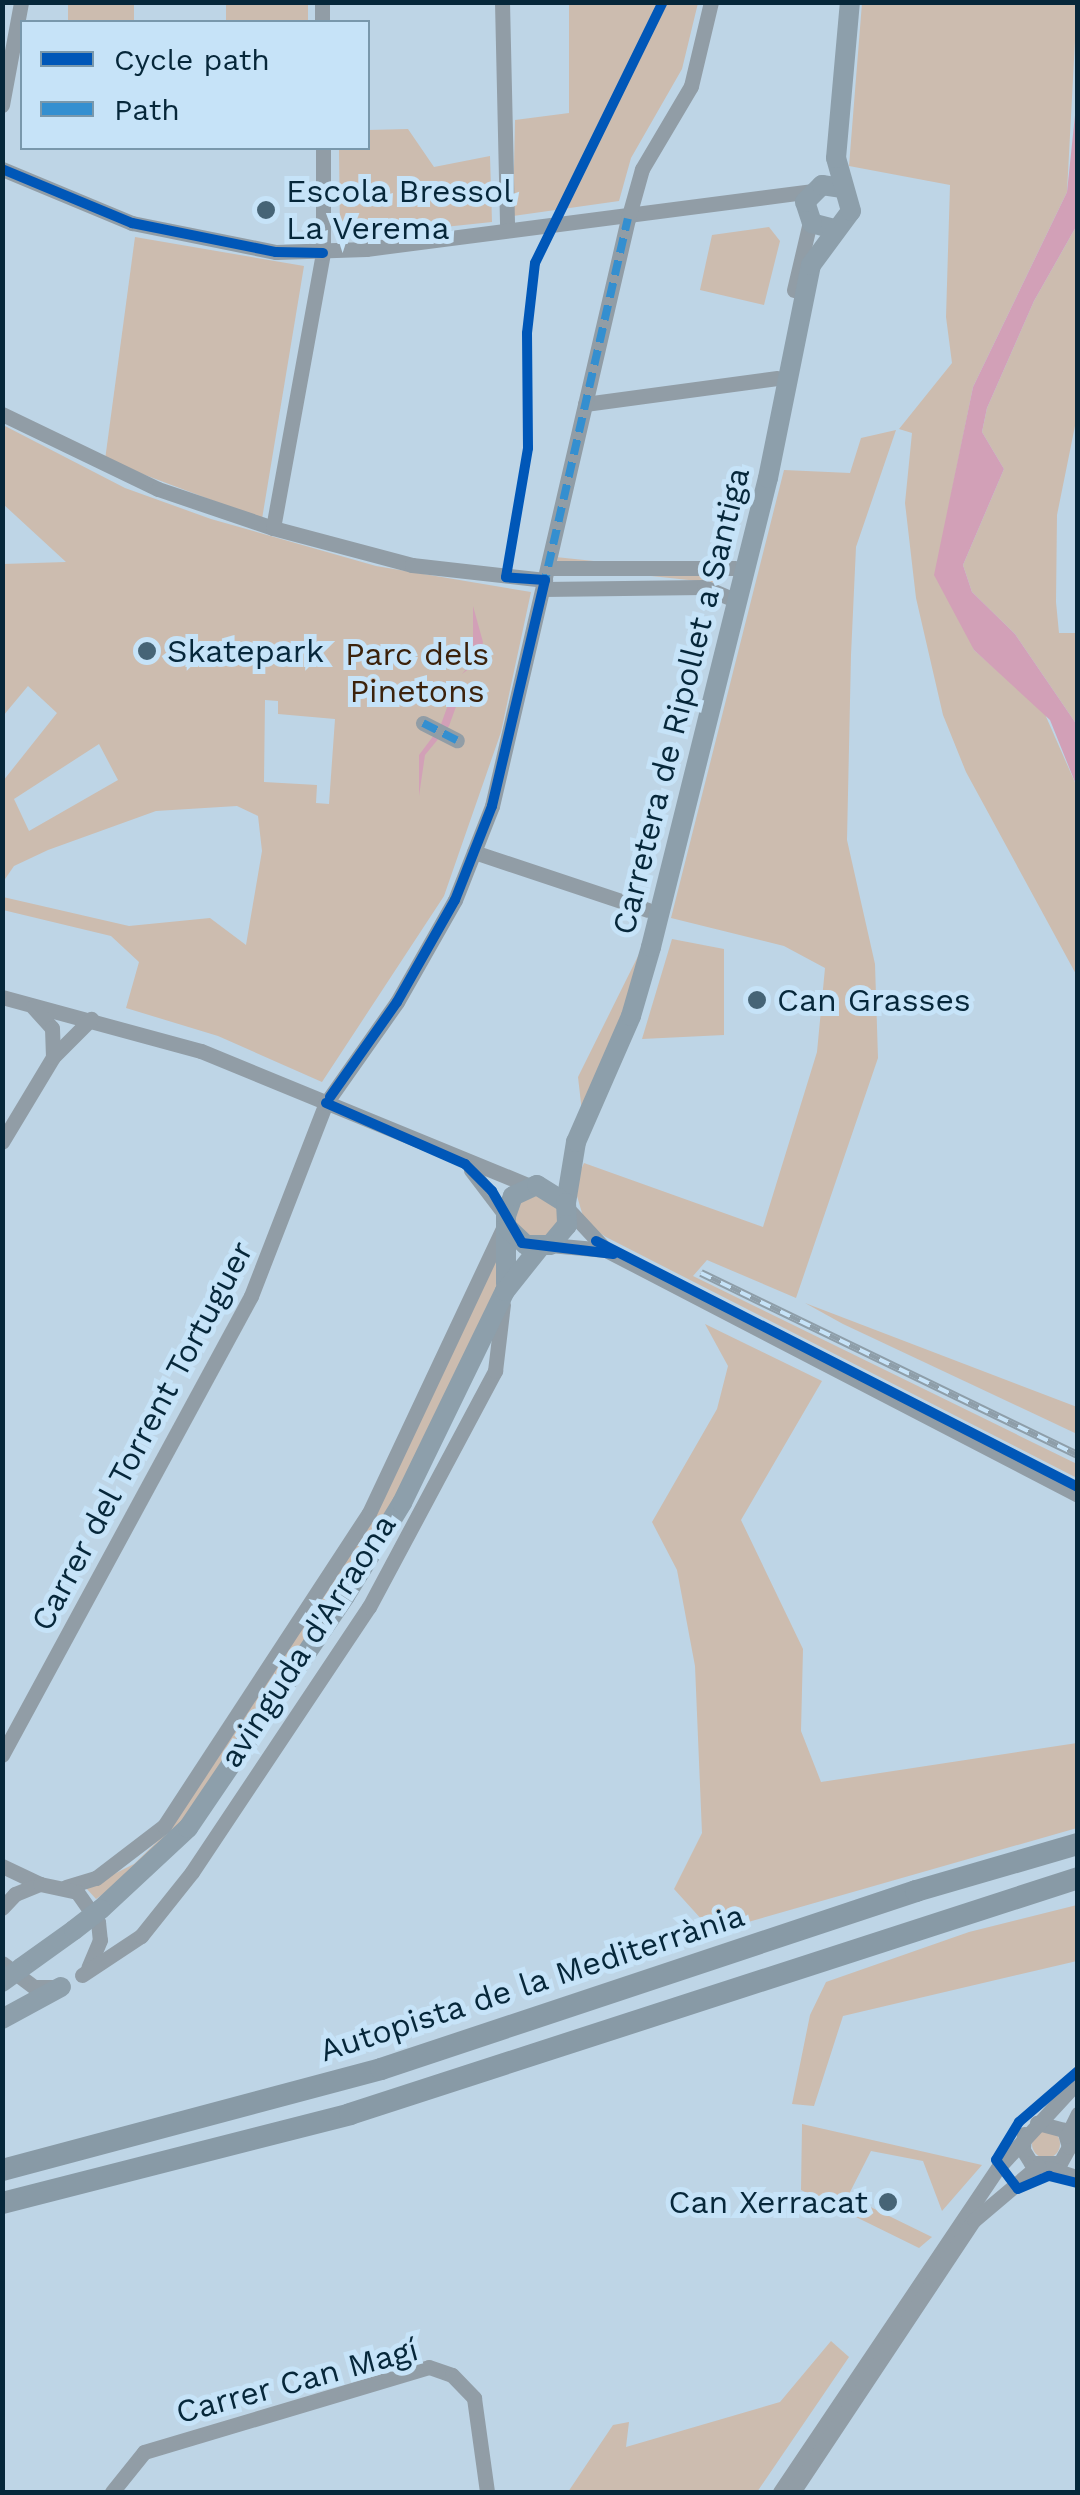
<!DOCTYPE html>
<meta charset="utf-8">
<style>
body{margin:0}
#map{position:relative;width:1080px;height:2495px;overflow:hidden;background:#bed5e6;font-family:"Work Sans",sans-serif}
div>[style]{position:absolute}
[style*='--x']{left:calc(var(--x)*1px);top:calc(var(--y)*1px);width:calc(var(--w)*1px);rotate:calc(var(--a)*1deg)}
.green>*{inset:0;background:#ccbcaf;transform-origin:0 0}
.round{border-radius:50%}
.water>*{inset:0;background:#d2a0b7}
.minor>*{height:15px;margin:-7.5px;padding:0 7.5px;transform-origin:7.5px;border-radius:7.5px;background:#919da6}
.major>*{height:20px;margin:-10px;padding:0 10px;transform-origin:10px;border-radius:10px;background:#8d9fab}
.highway>*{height:22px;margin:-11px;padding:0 11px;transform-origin:11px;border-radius:11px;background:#889aa6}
.rail>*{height:8px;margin-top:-4px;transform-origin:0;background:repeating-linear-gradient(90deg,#c6e3f8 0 11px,#8e9ea9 0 22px);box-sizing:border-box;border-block:2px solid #8e9ea9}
.major-bridge>*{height:20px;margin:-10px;padding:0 10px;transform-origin:10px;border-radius:10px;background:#8d9fab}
.quiet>*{height:8px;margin-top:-4px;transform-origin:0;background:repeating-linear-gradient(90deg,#348fd0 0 15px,transparent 0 23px)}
.cycleway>*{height:10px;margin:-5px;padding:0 5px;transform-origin:5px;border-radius:5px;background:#0057b8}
.dots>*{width:28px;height:28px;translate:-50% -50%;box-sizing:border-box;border:5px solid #c6e3f8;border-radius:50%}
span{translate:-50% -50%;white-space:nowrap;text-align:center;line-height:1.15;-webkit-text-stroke:10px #c6e3f8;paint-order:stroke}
.poi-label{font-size:32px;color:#06273a}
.left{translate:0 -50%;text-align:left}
.right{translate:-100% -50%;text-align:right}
.park-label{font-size:32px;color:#3c220b}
.street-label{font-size:32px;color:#06273a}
.frame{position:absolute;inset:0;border:5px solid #06273a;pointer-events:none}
.legend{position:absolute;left:20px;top:20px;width:350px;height:130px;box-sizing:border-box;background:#c6e3f8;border:2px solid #7998ac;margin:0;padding:12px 18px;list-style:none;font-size:30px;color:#06273a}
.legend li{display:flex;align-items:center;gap:20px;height:50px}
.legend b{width:50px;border:2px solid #7998ac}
</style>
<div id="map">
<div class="green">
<div style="clip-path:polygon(973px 2px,1077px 3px,1067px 192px,973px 387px,941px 545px,974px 650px,1044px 712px,1077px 787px,1077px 976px,966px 772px,943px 715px,916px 598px,905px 503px,912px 433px,899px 429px,952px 363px,946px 317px,950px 185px,849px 166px,862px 3px)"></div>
<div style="left:68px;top:3px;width:66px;height:19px"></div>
<div style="left:226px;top:3px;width:82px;height:19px"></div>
<div style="clip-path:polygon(569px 3px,698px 3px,682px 69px,631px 158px,619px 201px,513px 216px,515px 120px,569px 113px)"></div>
<div style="clip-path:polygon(408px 129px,434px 167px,490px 156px,492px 222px,340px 238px,339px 148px,368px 148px,368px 130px)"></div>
<div style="clip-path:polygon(1077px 225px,1077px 416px,1057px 515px,1056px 602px,1059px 633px,1077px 633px,1077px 725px,1015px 634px,972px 592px,963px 565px,1004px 469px,982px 432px,987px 408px,1034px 301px)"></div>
<div style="clip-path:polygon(769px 227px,780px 241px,764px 305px,700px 290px,712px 235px)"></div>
<div style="clip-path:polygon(135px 237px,304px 266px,262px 519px,105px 460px)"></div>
<div style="clip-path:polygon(evenodd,3px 425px,125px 488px,211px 519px,376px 566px,531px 592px,501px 732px,444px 896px,322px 1082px,218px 1036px,126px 1008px,139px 962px,111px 936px,3px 910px,3px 897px,129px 926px,210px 918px,246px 945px,262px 851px,258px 816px,237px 806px,156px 811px,48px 850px,14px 866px,3px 882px,3px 781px,57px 713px,28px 686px,3px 716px,3px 564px,66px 562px,3px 504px,3px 425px,265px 700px,278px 701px,278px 714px,335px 719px,329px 804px,316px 803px,317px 785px,264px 782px,265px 700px,3px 425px,99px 744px,118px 780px,29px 831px,14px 799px,99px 744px)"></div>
<div style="clip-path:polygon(896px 430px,856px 547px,851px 655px,847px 840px,875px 964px,878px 1058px,796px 1298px,707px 1260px,693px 1276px,1077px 1464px,1077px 1478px,606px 1237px,585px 1223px,574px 1186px,584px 1163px,763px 1227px,817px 1052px,825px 968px,784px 946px,671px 918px,784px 470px,850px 473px,861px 438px)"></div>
<div style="clip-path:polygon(756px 502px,634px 983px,582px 1112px,578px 1077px,642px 948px)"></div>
<div style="left:718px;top:574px;width:9px;height:161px;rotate:96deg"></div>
<div style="clip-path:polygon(672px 939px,724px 949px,724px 1035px,642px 1039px)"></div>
<div style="clip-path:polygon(550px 1190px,564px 1226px,535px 1241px,514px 1224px,514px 1205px)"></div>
<div style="clip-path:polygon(504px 1236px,503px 1277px,388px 1518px,204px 1796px,144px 1865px,96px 1899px,86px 1888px,134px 1864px,164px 1835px,404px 1456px)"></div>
<div style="clip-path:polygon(805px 1303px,1077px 1407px,1077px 1434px,843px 1324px)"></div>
<div style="clip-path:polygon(705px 1324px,822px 1381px,741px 1520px,803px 1649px,801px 1731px,821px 1782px,1077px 1743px,1077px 1828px,713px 1932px,674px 1889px,702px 1833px,695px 1666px,677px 1570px,652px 1522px,717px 1409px,728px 1366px)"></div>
<div style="clip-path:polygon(1077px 1905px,1077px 1961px,843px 2016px,814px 2106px,792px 2104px,810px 2015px,826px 1982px,969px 1932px)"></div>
<div style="clip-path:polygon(802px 2124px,982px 2165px,942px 2211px,923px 2161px,871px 2151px,848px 2196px,932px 2237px,919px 2248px,801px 2190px)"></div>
<div class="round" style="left:1032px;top:2130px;width:28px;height:28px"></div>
<div style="clip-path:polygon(831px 2341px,849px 2357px,757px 2492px,568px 2492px,613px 2425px,629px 2422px,626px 2447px,780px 2402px)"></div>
</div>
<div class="water">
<div style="clip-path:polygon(1077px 96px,1077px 225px,1034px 301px,987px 408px,982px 432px,1004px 469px,963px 565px,972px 592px,1015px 634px,1077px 725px,1077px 787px,1050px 720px,974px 650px,934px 575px,973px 387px,1067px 192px)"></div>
<div style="clip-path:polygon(473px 606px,483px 642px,479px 661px,462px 674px,473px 661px)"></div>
<div style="clip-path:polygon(462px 690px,449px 726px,425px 755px,419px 796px,419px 755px,440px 727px,453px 691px)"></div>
</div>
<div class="minor">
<div style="--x:502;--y:2;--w:228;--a:88.7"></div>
<div style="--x:322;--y:22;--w:20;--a:-90"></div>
<div style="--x:2;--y:105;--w:105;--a:-79.5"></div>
<div style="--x:2;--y:169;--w:141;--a:22.6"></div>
<div style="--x:132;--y:223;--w:147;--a:11.4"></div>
<div style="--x:276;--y:252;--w:90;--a:-1.9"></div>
<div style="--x:366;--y:249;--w:449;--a:-7.4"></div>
<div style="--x:794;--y:290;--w:66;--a:-76.8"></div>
<div style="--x:585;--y:404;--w:194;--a:-7.7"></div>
<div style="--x:2;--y:414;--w:173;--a:25.7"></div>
<div style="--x:158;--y:489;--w:121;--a:18.7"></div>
<div style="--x:273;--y:528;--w:144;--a:14.9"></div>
<div style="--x:412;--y:565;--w:134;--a:6.4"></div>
<div style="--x:273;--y:528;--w:280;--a:-79.7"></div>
<div style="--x:323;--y:253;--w:105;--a:-90"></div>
<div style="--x:548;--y:568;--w:187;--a:0"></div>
<div style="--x:543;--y:589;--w:161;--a:-0.7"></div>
<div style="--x:704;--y:587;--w:26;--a:23"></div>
<div style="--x:423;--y:723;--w:38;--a:27"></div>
<div style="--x:474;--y:852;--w:183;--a:18.4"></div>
<div style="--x:2;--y:997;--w:206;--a:15.2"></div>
<div style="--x:201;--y:1051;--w:356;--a:22.3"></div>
<div style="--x:33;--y:1007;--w:28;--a:48"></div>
<div style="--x:52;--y:1028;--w:28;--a:88"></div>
<div style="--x:2;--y:1142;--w:99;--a:-59"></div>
<div style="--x:53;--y:1057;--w:54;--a:-45"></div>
<div style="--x:471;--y:1170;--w:58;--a:52.7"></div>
<div style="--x:567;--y:1208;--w:57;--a:47.1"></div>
<div style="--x:606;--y:1250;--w:532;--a:27.43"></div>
<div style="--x:550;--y:1245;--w:56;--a:5.1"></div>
<div style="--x:2;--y:1755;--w:522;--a:-61.52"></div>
<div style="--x:251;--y:1296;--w:207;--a:-68.8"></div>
<div style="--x:326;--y:1103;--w:123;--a:-54.9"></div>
<div style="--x:397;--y:1002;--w:117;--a:-60.4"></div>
<div style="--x:455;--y:900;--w:101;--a:-68.5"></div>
<div style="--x:492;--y:806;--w:603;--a:-76.96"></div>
<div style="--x:628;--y:219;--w:52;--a:-74.4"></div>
<div style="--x:642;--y:169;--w:96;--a:-59.4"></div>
<div style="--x:691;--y:86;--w:86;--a:-76.6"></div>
<div style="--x:2;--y:1866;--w:42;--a:25.3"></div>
<div style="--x:66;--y:1887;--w:31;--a:-17"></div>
<div style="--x:96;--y:1878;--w:86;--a:-37.4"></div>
<div style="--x:164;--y:1826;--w:374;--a:-56.8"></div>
<div style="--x:369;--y:1513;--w:319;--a:-64.8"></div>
<div style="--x:2;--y:1908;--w:19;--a:-47"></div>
<div style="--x:15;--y:1894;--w:27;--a:-22"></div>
<div style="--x:40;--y:1884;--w:38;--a:12"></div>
<div style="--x:77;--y:1892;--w:37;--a:55"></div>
<div style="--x:98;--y:1922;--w:18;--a:84"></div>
<div style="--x:100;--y:1940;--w:30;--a:113"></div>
<div style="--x:2;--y:1963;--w:40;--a:37"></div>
<div style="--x:34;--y:1987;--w:23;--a:0"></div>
<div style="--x:82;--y:1975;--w:71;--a:-33.5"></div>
<div style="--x:141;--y:1936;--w:82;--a:-51.4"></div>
<div style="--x:192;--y:1872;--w:319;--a:-56.3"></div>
<div style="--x:369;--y:1607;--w:268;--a:-61.9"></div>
<div style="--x:495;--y:1371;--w:67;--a:-83.2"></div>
<div style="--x:1024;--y:2134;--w:16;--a:94"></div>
<div style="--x:1023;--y:2150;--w:15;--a:58"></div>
<div style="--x:1031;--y:2163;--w:29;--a:0"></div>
<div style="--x:1060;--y:2163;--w:18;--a:-61"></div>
<div style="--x:1069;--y:2147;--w:18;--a:-106"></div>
<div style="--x:1064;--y:2130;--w:28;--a:-165"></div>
<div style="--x:1067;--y:2136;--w:25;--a:-64"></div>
<div style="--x:1048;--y:2168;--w:32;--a:18"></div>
<div style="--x:112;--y:2492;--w:51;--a:-51.3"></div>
<div style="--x:144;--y:2452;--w:297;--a:-16.6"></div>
<div style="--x:429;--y:2367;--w:24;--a:19"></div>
<div style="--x:452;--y:2375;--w:32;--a:46"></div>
<div style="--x:474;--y:2398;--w:95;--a:82.1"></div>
<div style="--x:780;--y:2492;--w:391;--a:-56.1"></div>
<div style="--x:998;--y:2168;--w:118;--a:-47.4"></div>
<div style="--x:793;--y:2492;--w:327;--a:-56.4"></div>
<div style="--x:974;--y:2220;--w:84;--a:-40.2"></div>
</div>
<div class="major">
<div style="--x:834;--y:229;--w:23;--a:-165"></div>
<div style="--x:812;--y:223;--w:22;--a:-108"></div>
<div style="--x:805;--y:202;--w:24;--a:-45"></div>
<div style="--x:822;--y:185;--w:19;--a:9"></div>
<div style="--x:566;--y:1203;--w:62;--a:-80.7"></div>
<div style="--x:576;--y:1142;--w:137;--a:-66.4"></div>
<div style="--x:631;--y:1016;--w:72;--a:-73.8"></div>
<div style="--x:651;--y:947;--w:483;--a:-76"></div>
<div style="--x:768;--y:478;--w:217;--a:-78.6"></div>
<div style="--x:811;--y:265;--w:67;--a:-53.5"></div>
<div style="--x:851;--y:211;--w:55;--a:-105.8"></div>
<div style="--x:836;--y:158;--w:157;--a:-84.9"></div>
<div style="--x:506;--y:1284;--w:68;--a:-90"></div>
<div style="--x:506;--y:1216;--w:21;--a:-71"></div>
<div style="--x:513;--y:1196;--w:26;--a:-25"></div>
<div style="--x:537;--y:1185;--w:34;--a:32"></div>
<div style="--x:566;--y:1203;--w:22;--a:87"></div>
<div style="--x:567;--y:1225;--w:26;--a:130"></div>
<div style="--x:550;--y:1245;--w:24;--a:180"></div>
<div style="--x:526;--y:1245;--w:23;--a:-137"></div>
<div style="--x:101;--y:1909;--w:119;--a:-43"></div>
<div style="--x:188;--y:1828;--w:280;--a:-55.9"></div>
<div style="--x:345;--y:1596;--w:109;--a:-58.5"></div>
<div style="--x:402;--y:1503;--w:236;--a:-64.1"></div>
<div style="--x:505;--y:1291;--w:56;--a:-51.5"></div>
<div style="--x:21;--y:1968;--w:65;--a:-35.6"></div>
<div style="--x:2;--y:2019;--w:67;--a:-28.5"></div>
</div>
<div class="highway">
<div style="--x:2;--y:2170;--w:392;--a:-14.9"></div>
<div style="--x:381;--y:2069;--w:564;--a:-18.4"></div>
<div style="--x:916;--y:1891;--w:169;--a:-16.2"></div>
<div style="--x:2;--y:2203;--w:359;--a:-14.3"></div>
<div style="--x:350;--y:2114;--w:765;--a:-17.96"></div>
</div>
<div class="rail">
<div style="--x:701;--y:1273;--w:419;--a:25.8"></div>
</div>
<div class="major-bridge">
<div style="--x:74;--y:1930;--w:34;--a:-38"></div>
<div style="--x:2;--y:1982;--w:24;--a:-36"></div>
</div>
<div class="quiet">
<div style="--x:543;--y:589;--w:380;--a:-77.1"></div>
<div style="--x:423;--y:723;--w:38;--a:27"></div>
</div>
<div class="cycleway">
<div style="--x:2;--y:169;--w:141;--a:22.6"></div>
<div style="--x:132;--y:223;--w:147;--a:11.4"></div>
<div style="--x:276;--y:252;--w:47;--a:1.2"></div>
<div style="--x:330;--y:1097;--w:116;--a:-54.8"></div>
<div style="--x:397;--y:1002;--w:117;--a:-60.4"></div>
<div style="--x:455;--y:900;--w:101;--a:-68.5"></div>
<div style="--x:492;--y:806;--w:232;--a:-76.8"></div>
<div style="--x:545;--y:580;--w:39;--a:-176"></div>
<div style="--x:506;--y:577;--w:131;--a:-80.3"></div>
<div style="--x:528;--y:448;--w:115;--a:-90.5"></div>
<div style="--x:527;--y:333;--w:70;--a:-83.5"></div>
<div style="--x:535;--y:263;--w:291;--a:-63.9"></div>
<div style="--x:326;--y:1103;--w:152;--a:23.7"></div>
<div style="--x:465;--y:1164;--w:38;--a:45"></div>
<div style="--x:492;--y:1191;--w:60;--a:60"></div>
<div style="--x:522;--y:1243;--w:92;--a:6.9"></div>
<div style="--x:596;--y:1241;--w:541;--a:27.04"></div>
<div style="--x:1078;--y:2071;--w:78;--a:139.2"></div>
<div style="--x:1019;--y:2122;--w:44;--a:121.2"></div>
<div style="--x:996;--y:2160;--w:36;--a:53"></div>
<div style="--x:1018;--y:2189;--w:34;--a:-23"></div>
<div style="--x:1049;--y:2176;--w:30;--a:14"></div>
</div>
<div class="dots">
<div style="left:266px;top:210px;background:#466476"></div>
<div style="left:147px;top:651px;background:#466476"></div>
<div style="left:757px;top:1000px;background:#466476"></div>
<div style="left:888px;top:2202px;background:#466476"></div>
</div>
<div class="poi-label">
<span class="left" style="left:286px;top:210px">Escola Bressol<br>La Verema</span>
<span class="left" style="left:167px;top:651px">Skatepark</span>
<span class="left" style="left:777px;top:1000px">Can Grasses</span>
<span class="right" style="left:868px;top:2202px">Can Xerracat</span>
</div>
<div class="park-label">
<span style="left:417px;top:673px">Parc dels<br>Pinetons</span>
</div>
<div class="street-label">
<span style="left:681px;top:701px;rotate:-76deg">Carretera de Ripollet a Santiga</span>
<span style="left:142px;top:1436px;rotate:-62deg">Carrer del Torrent Tortuguer</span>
<span style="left:308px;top:1641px;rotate:-57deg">avinguda d'Arraona</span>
<span style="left:532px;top:1983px;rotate:-18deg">Autopista de la Mediterrània</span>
<span style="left:297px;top:2381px;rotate:-15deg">Carrer Can Magí</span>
</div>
<div class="frame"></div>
<ul class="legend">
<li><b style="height:12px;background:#0057b8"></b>Cycle path</li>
<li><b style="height:12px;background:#348fd0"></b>Path</li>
</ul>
</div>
